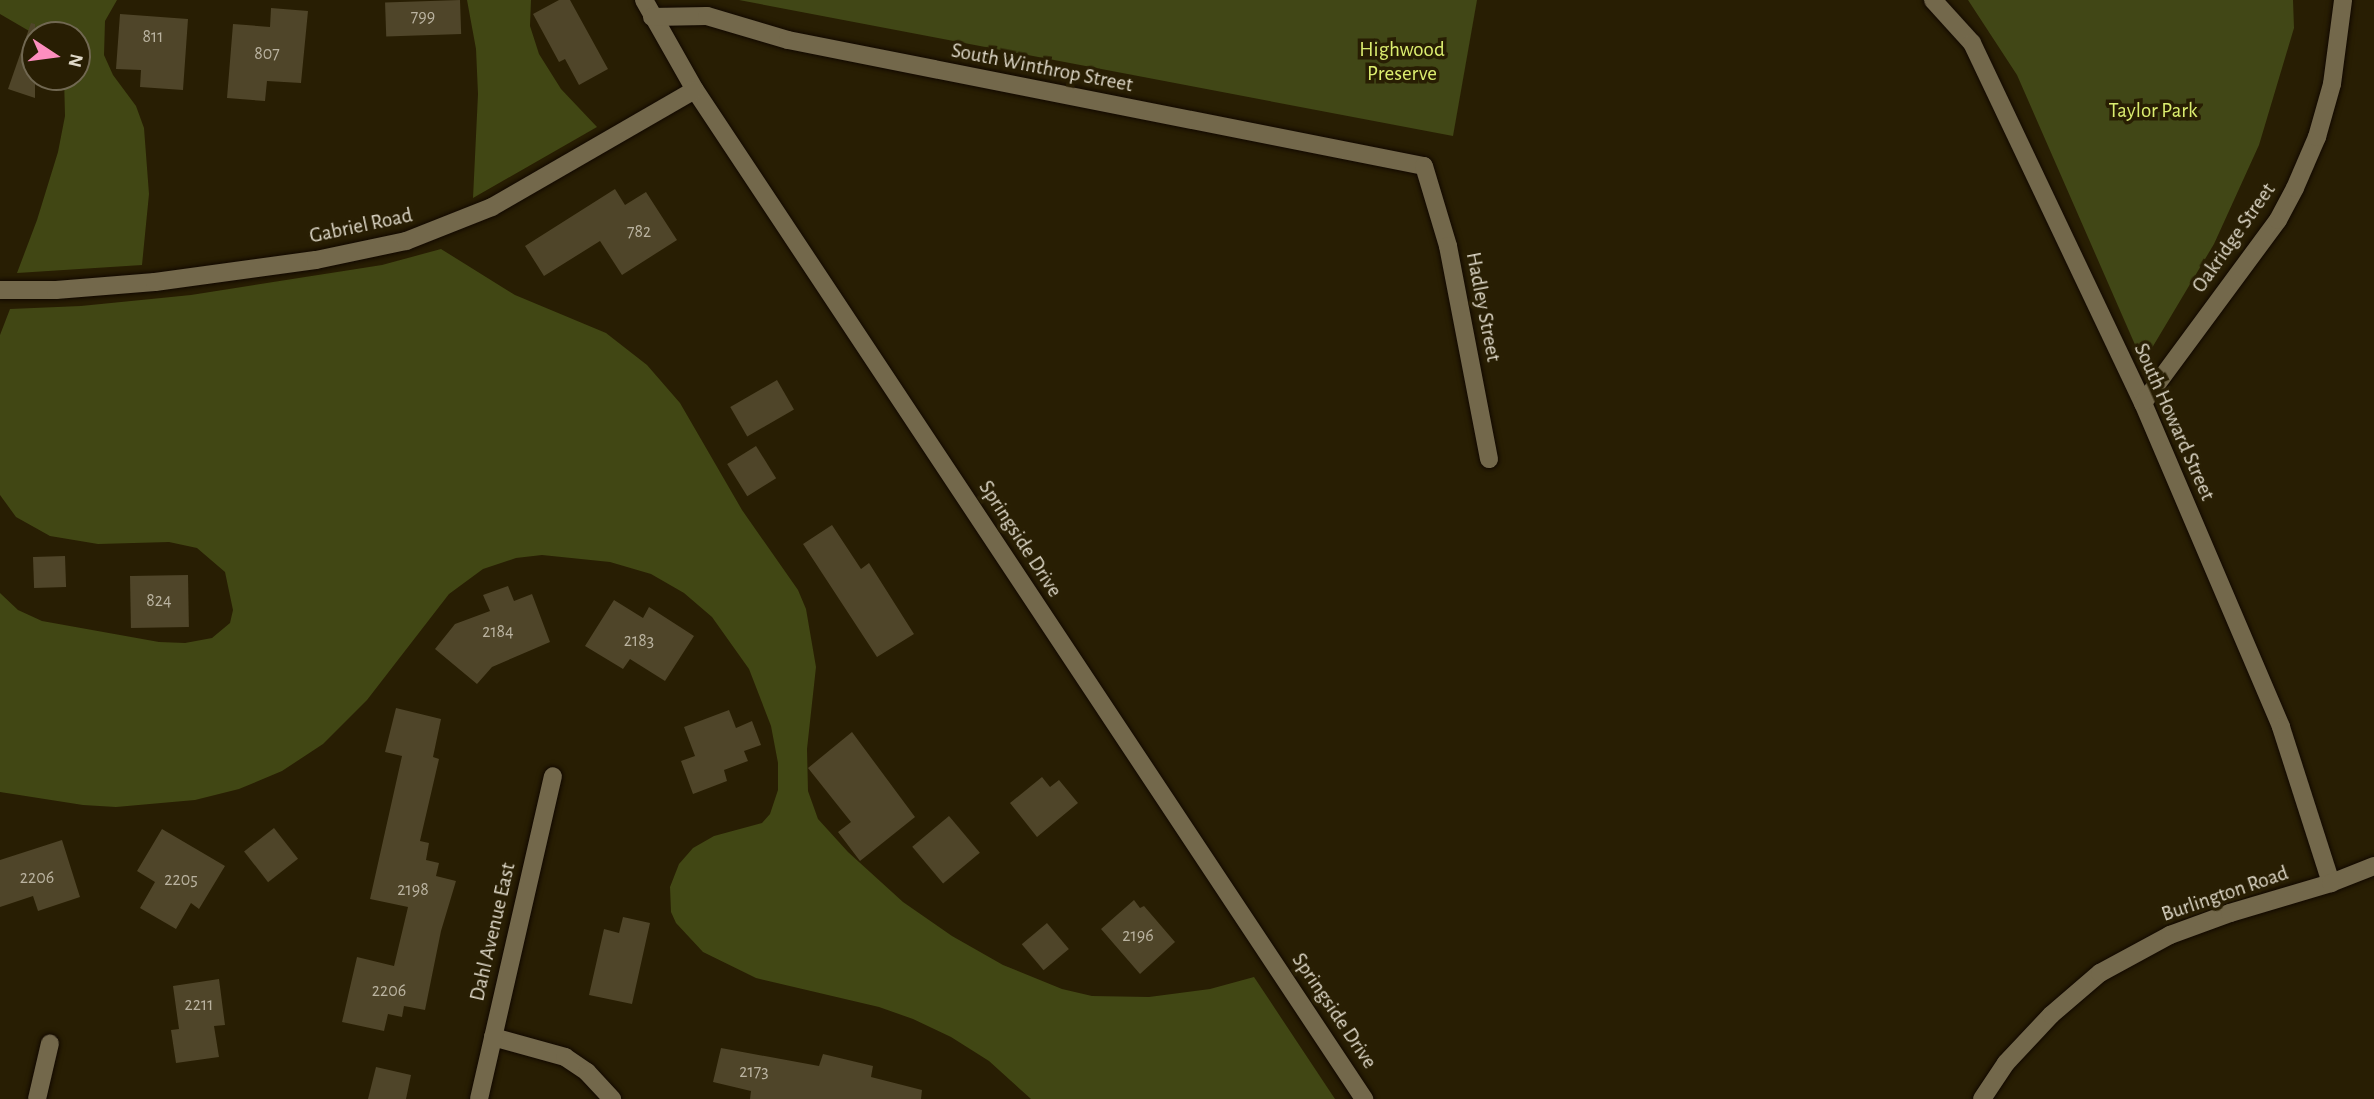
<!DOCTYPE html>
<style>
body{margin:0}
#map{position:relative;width:2374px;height:1099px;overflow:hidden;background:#281e03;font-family:"Alegreya Sans",sans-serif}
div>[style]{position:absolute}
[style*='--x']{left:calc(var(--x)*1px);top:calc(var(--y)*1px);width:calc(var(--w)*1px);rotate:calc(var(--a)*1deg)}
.green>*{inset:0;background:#414716}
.forest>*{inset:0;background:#414714}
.building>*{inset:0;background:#4f4529;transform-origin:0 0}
.roads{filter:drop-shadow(0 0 2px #110800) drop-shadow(0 0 2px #110800)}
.minor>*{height:18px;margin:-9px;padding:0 9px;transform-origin:9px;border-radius:9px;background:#73684b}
span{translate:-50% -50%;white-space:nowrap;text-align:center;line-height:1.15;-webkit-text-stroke:7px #281e03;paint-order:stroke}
.number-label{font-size:18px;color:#bab3a0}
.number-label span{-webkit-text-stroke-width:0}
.park-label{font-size:21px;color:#dced6f}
.street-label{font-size:21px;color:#ded8c8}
.north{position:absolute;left:21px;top:21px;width:70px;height:70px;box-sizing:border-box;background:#281e03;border:2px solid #716852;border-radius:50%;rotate:103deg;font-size:19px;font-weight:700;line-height:28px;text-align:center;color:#ded8c8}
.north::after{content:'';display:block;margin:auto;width:24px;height:32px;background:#fd8ebf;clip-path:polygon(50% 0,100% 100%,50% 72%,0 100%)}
</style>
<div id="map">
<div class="green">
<div style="clip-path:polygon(739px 0,1477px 0,1453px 136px)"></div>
<div style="clip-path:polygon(1968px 0,2293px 0,2294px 28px,2259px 145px,2214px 244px,2143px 363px,2017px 75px)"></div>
</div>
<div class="forest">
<div style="clip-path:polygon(0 0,117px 0,105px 21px,104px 55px,113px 75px,136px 106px,144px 128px,149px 194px,142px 265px,17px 273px,37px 220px,58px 152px,65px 116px,64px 77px,77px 77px,77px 35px,36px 35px,0 14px)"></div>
<div style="clip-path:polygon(467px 0,531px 0,530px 26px,539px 54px,561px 89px,597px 127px,473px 198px,478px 94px,476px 49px)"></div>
<div style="clip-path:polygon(441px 249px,515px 295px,606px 333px,647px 365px,680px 403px,742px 510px,798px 590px,806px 609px,816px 667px,807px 749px,808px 791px,818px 819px,848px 852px,903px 902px,952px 936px,1003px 965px,1062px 989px,1092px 996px,1149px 997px,1210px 989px,1254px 977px,1335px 1099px,1031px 1099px,989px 1061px,951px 1037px,913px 1019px,879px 1007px,756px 978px,703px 952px,676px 923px,671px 912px,670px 887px,679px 864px,693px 848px,714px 836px,762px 823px,770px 814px,778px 790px,778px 763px,771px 726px,749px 669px,712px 617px,684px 593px,651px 574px,610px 562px,542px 555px,516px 558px,483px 569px,449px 594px,367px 700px,323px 744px,282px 771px,239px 789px,195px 800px,116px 807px,83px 805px,0 792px,0 593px,18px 610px,42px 621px,159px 642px,185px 643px,212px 638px,230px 623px,233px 610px,225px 572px,197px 548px,169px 542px,98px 544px,50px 536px,16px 517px,0 495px,0 335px,10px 309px,81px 306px,191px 295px,382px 265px)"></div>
</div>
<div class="building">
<div style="left:460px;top:0;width:34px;height:75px;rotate:88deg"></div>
<div style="clip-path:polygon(559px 0,570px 0,608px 69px,579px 85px,565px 59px,559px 62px,533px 14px)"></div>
<div style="clip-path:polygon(271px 8px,308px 11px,301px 83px,267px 81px,265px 101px,227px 98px,233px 24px,270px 27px)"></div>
<div style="clip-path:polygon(120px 14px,188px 19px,183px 90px,140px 87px,141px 70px,116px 69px)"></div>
<div style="clip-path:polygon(31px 23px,35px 24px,35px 98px,8px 89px)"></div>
<div style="clip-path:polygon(615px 189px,625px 205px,646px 192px,677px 240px,622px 275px,600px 241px,544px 276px,525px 246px)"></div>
<div style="left:777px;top:380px;width:34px;height:54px;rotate:60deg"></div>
<div style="left:756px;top:446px;width:38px;height:34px;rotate:58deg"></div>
<div style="clip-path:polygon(832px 525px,861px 569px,869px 563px,914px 634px,877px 657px,803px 544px)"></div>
<div style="left:65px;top:556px;width:31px;height:32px;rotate:88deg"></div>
<div style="left:188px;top:575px;width:52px;height:58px;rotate:89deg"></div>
<div style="clip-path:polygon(508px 586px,514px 601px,532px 594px,550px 642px,492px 667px,477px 684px,435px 649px,455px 624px,490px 611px,483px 595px)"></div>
<div style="clip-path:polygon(614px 600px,643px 618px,649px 607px,694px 636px,665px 681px,630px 659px,623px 669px,585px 646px)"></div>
<div style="clip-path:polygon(396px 708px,441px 719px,433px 757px,439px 759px,420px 841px,429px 843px,426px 860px,439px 863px,436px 876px,456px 881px,441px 931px,425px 1010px,404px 1006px,402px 1017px,388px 1014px,384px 1031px,342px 1022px,357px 957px,394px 966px,408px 907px,370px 899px,402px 756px,385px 752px)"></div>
<div style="clip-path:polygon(729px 710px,736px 728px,752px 721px,761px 745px,744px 751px,748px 761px,724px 770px,727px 781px,693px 794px,681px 761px,695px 756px,684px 727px)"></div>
<div style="clip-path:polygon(852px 732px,915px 817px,860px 861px,838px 832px,851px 822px,808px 768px)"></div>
<div style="clip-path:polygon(1042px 777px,1050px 787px,1059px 780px,1078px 803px,1037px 837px,1010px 803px)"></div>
<div style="left:949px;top:816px;width:48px;height:48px;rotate:50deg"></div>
<div style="left:274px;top:828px;width:39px;height:38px;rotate:52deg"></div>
<div style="clip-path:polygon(162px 829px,225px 866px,199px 909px,191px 903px,176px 929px,140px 908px,155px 882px,137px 871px)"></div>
<div style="clip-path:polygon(62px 840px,80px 897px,38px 911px,33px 896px,0 907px,0 860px)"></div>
<div style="clip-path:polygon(1134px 900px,1140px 908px,1144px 906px,1175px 942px,1140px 974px,1101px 929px)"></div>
<div style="clip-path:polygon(623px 917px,650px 923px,632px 1004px,589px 995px,604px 929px,619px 933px)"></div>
<div style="left:1047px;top:923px;width:34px;height:33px;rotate:50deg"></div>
<div style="clip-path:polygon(219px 979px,225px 1025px,214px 1026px,219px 1057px,176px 1063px,171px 1030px,179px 1029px,173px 986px)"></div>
<div style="clip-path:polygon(721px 1048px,819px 1066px,823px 1054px,873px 1066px,871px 1077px,922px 1090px,921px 1099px,750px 1099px,751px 1091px,713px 1082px)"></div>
<div style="clip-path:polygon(376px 1067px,411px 1075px,406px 1099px,368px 1099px)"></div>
</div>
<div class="roads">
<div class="minor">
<div style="--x:644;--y:0;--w:103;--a:60.5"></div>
<div style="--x:695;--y:90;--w:1211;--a:56.45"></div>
<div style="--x:1933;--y:0;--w:58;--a:47.8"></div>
<div style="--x:1972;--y:43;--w:399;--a:64.6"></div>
<div style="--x:2143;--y:403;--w:352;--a:66.9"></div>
<div style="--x:2281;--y:727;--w:164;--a:72.2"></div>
<div style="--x:652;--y:17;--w:55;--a:-1"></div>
<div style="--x:707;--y:16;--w:84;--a:16.5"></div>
<div style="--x:788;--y:40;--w:648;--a:11.21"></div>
<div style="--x:1424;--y:166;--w:84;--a:73.3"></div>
<div style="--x:1448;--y:246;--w:217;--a:79.1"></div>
<div style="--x:0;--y:290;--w:56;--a:0"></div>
<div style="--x:56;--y:290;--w:99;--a:-4.6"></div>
<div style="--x:155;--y:282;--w:162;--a:-7.8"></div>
<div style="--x:316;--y:260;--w:92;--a:-11.9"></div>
<div style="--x:406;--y:241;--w:92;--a:-21.6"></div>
<div style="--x:492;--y:207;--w:234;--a:-30"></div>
<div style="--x:2143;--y:403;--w:227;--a:-53.6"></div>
<div style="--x:2278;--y:220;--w:36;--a:-62"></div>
<div style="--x:2295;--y:188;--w:56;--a:-66.7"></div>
<div style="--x:2317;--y:137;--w:55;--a:-74.2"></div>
<div style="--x:2332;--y:84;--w:85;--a:-82.5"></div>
<div style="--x:493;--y:1037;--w:75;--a:15.5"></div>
<div style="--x:565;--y:1057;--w:27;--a:34"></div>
<div style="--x:587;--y:1072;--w:37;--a:47"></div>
<div style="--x:37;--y:1099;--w:57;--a:-76.9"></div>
<div style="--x:479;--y:1099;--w:331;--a:-77.1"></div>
<div style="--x:1982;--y:1099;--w:43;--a:-56.3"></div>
<div style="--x:2006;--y:1063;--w:66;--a:-46.8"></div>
<div style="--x:2051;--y:1015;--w:65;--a:-40.6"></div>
<div style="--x:2100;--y:973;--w:80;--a:-28.5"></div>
<div style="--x:2170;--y:935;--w:64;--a:-20.1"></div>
<div style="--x:2230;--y:913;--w:105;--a:-16.5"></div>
<div style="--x:2331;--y:883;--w:46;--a:-21.6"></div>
</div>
</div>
<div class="number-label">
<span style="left:423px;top:17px">799</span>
<span style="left:153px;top:37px">811</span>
<span style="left:267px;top:54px">807</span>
<span style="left:639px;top:232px">782</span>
<span style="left:159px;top:601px">824</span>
<span style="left:498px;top:632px">2184</span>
<span style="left:639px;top:641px">2183</span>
<span style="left:37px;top:878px">2206</span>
<span style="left:181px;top:880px">2205</span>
<span style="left:413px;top:890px">2198</span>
<span style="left:1138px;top:936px">2196</span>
<span style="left:389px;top:991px">2206</span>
<span style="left:199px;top:1005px">2211</span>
<span style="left:754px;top:1072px">2173</span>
</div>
<div class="park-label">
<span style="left:1402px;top:62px">Highwood<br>Preserve</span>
<span style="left:2153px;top:111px">Taylor Park</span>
</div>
<div class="street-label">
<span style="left:1042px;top:68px;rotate:11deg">South Winthrop Street</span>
<span style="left:361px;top:226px;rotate:-12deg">Gabriel Road</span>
<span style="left:2234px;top:238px;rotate:-55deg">Oakridge Street</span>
<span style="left:1483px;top:307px;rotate:79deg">Hadley Street</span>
<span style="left:2174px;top:422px;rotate:66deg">South Howard Street</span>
<span style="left:1020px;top:539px;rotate:57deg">Springside Drive</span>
<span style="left:2225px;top:894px;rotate:-19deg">Burlington Road</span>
<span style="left:493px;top:932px;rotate:-77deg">Dahl Avenue East</span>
<span style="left:1334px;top:1011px;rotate:56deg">Springside Drive</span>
</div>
<div class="north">N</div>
</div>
